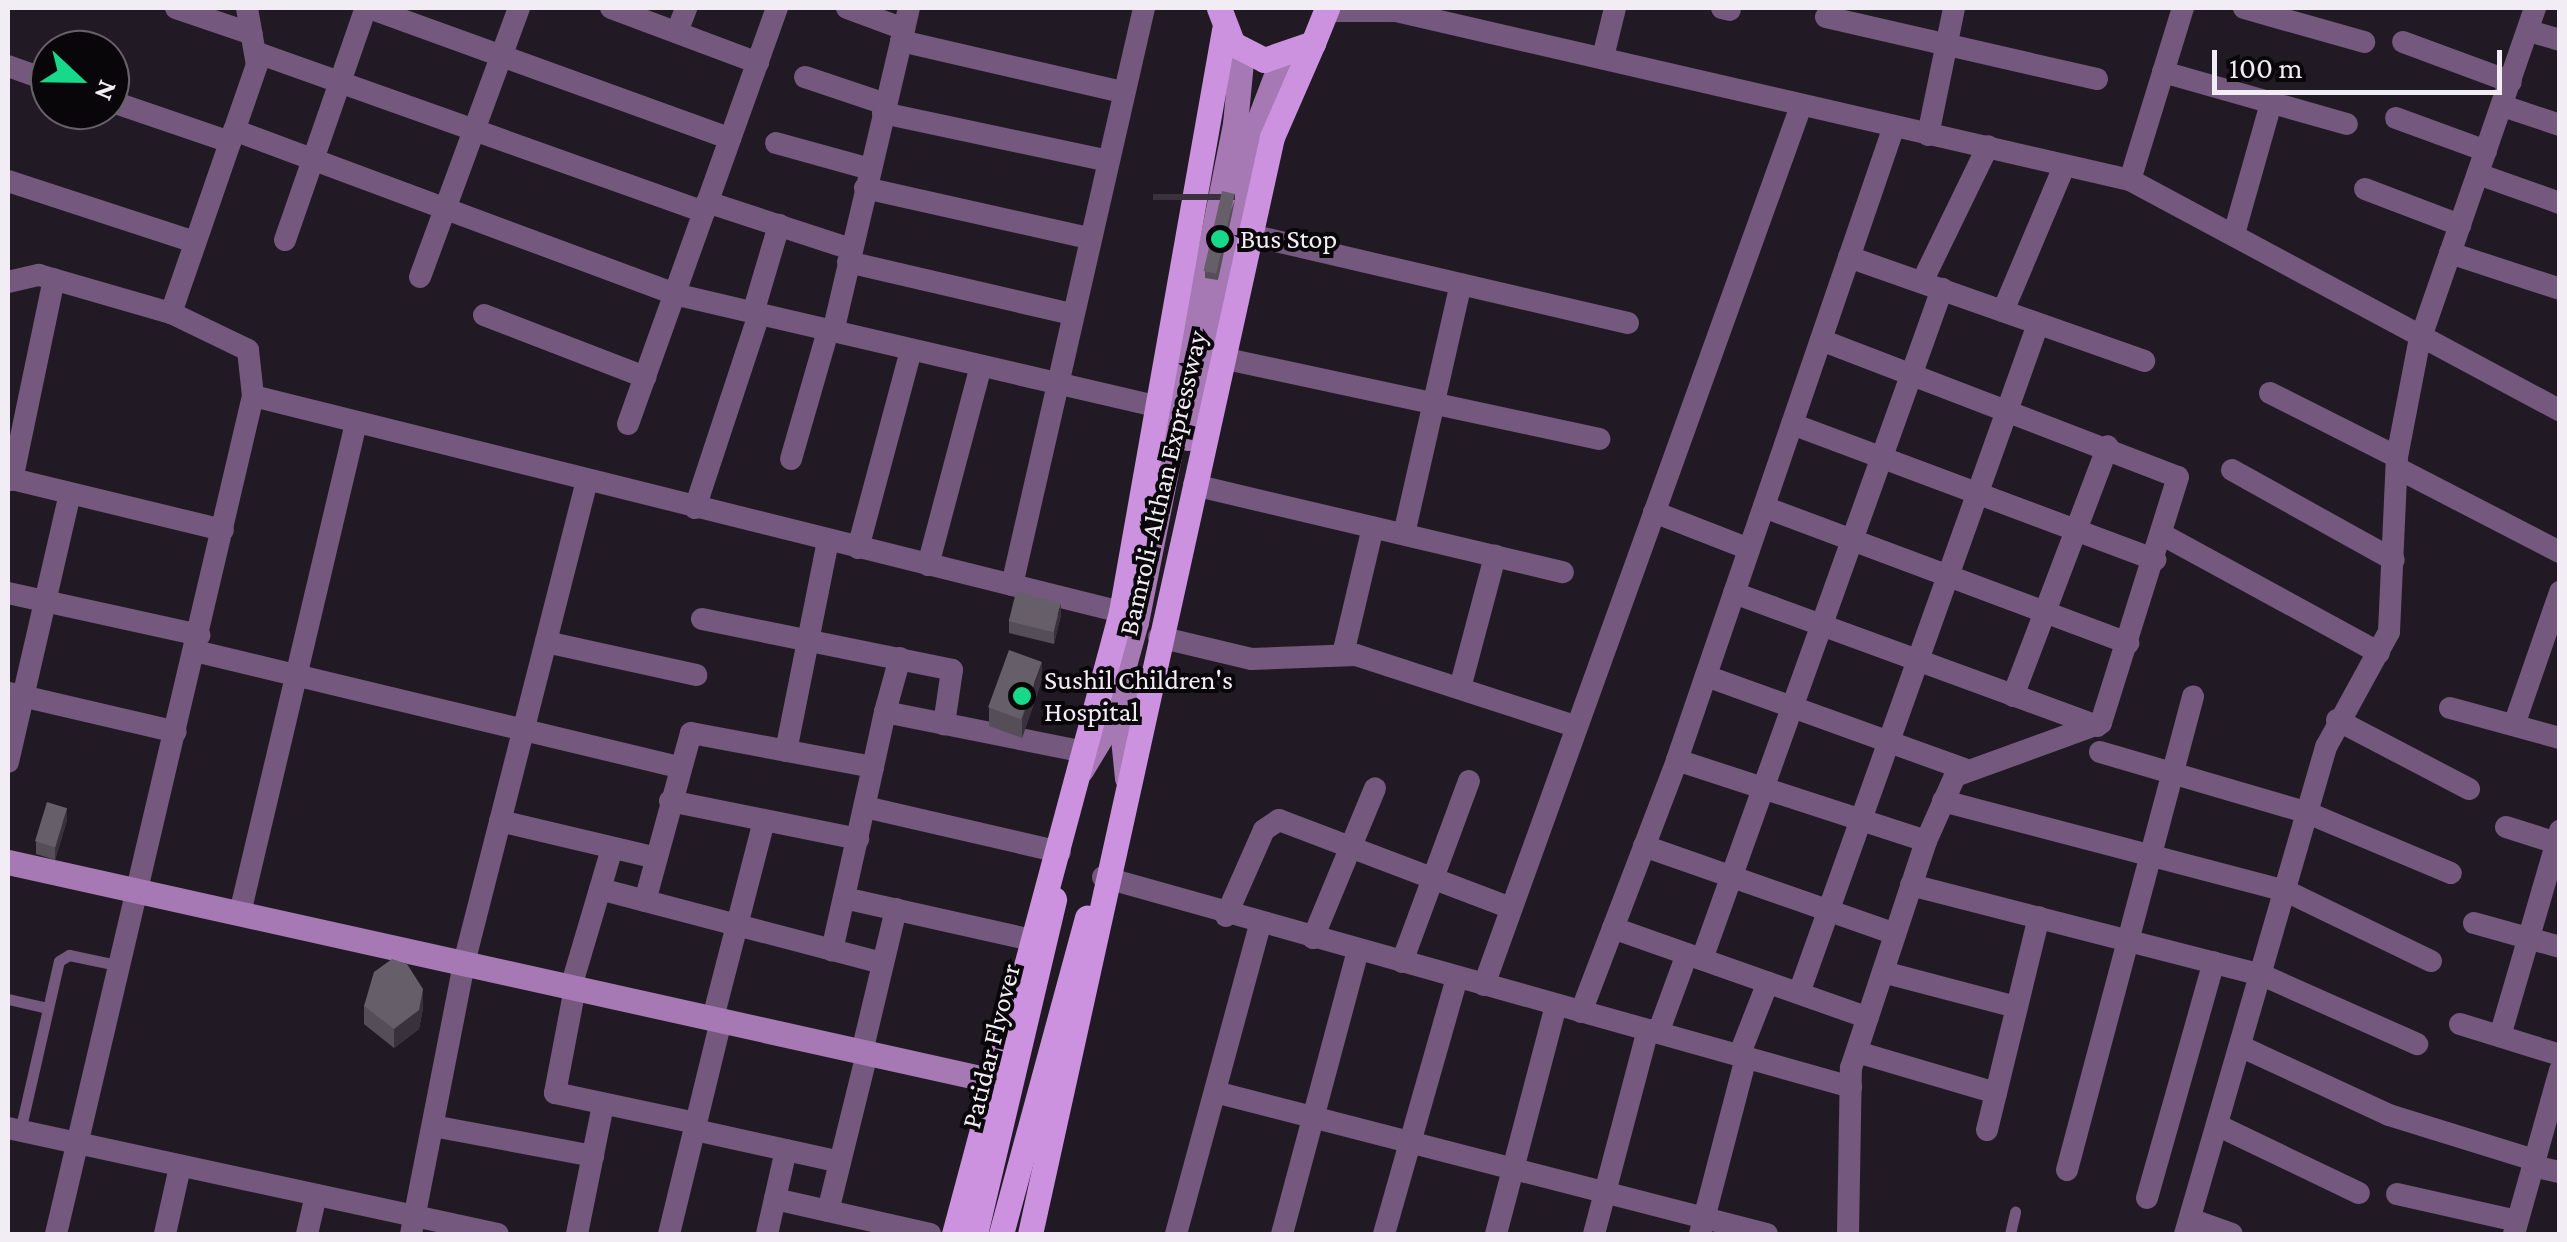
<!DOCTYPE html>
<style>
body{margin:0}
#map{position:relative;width:2567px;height:1242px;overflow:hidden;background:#211a24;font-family:"Crimson Pro",serif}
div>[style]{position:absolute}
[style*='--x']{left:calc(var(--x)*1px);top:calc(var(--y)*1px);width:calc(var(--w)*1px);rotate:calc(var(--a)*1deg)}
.lane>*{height:11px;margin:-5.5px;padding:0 5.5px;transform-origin:5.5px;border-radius:5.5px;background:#74587d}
.street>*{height:22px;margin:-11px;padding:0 11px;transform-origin:11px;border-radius:11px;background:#74587d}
.secondary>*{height:25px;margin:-12.5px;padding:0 12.5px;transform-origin:12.5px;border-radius:12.5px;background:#a679b4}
.primary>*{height:25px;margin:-12.5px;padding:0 12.5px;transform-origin:12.5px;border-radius:12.5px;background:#cc92e0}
.wall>*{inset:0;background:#554d58}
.shaded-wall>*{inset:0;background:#39313c;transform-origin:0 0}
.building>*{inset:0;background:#665e69;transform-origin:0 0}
.dots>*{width:28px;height:28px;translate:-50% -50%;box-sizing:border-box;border:5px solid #09060a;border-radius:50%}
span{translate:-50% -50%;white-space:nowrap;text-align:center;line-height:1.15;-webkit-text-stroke:8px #09060a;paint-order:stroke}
.poi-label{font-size:28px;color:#f2edf4}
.left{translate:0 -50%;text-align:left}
.street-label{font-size:28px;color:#f2edf4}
.frame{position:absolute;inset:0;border:10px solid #f2edf4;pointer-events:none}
.north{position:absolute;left:30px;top:30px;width:100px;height:100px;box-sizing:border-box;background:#09060a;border:2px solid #666268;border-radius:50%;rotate:112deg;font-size:28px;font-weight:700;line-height:40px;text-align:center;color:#f2edf4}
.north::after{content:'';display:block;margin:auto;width:35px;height:45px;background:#16d989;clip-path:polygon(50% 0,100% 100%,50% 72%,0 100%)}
.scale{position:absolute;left:2212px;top:50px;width:290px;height:45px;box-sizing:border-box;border:5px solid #f2edf4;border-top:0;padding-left:12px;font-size:30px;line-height:35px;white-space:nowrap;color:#f2edf4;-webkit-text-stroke:8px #09060a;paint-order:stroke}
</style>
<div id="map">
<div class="lane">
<div style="--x:8;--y:999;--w:41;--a:12.7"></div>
<div style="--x:20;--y:1131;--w:174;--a:-77.1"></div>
<div style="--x:59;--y:961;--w:12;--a:-31"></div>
<div style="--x:69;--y:955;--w:53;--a:11.9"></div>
<div style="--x:2010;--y:1234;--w:23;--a:-77"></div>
</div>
<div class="street">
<div style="--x:176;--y:8;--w:80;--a:18.9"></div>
<div style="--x:369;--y:8;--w:384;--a:19.9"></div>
<div style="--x:611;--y:8;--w:157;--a:20.5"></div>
<div style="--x:847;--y:8;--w:61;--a:20.2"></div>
<div style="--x:1722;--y:8;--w:8;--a:14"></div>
<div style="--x:2244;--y:8;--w:125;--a:15.8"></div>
<div style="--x:1327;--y:11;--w:69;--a:0"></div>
<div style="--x:1396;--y:11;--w:753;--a:12.97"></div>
<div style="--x:2130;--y:180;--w:488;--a:28.2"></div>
<div style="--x:1826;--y:17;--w:278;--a:12.9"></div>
<div style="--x:2529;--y:31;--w:32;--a:16"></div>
<div style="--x:677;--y:32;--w:26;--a:-69"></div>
<div style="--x:901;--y:41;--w:227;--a:13"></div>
<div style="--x:2403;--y:42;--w:115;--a:20.3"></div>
<div style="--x:255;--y:52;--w:477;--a:19.6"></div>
<div style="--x:1603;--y:57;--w:50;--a:-76.2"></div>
<div style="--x:8;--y:66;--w:45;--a:19.7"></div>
<div style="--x:2163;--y:72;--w:191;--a:15.8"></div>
<div style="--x:805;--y:77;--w:84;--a:18.6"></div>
<div style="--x:110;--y:101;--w:127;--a:18.9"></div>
<div style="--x:2503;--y:106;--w:60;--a:18.4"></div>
<div style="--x:883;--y:113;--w:226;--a:12"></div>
<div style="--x:2396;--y:118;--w:96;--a:20.1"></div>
<div style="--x:234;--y:130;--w:470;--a:20.4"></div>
<div style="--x:674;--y:294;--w:497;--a:13.1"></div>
<div style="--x:1928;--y:135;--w:130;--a:-78.4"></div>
<div style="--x:776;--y:143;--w:98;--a:15.5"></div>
<div style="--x:2478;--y:174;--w:87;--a:19.5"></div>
<div style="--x:2130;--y:180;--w:180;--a:-72.9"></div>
<div style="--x:8;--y:181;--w:197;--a:18.1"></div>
<div style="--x:865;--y:188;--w:229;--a:12.6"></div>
<div style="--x:2365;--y:189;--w:102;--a:20.8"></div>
<div style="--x:707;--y:202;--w:151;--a:18.1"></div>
<div style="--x:2234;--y:234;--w:136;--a:-74.2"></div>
<div style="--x:1250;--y:235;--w:388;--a:13.1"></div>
<div style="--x:285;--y:240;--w:246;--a:-70.8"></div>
<div style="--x:2450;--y:253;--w:116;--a:18.1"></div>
<div style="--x:1849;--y:257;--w:313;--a:19.4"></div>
<div style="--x:848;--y:262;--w:229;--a:13.1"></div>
<div style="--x:420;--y:277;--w:287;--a:-69.8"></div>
<div style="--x:8;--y:282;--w:32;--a:-13"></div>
<div style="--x:39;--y:275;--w:137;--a:16.1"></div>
<div style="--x:1922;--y:282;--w:151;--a:-64.1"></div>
<div style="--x:2003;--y:311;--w:154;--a:-67.1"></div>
<div style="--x:753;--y:313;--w:92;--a:-73.5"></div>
<div style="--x:484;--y:315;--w:173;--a:21.1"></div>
<div style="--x:833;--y:332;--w:333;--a:-76.8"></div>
<div style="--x:1821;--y:340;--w:382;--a:21"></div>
<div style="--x:2178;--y:477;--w:258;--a:107.4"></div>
<div style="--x:2101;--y:723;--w:155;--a:160"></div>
<div style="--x:1955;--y:776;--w:71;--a:114"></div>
<div style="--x:1926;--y:841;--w:262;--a:-162"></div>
<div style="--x:1677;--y:760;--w:667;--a:-71.1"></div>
<div style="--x:1222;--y:358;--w:386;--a:12.1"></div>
<div style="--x:2270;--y:393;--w:142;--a:26.7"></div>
<div style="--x:253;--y:396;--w:894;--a:13.97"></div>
<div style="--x:628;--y:424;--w:442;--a:-70.3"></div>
<div style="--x:1792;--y:424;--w:388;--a:20.5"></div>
<div style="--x:791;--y:459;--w:133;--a:-73.9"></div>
<div style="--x:2397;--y:468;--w:183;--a:27.3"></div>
<div style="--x:2232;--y:470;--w:185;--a:29.1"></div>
<div style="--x:8;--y:478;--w:221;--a:13.6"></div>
<div style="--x:12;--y:480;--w:205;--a:-78.2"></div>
<div style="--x:1194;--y:485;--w:379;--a:13.3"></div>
<div style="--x:1764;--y:507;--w:389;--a:20.5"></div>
<div style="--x:695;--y:508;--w:204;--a:-71.7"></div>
<div style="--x:1654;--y:512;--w:102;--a:21.3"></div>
<div style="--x:1404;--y:534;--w:256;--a:-77.2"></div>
<div style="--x:2163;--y:535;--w:246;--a:28.6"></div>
<div style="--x:858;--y:548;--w:205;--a:-75"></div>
<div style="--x:928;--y:565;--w:206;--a:-75.1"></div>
<div style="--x:1012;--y:585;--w:592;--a:-77.11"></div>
<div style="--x:8;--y:593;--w:196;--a:12.4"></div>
<div style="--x:1734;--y:593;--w:387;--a:20.1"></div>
<div style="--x:702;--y:619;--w:255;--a:11.5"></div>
<div style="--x:952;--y:670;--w:55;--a:98.4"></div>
<div style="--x:1159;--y:637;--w:95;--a:13.4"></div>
<div style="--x:1251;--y:659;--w:105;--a:-2.2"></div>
<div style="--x:1356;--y:655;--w:232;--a:18"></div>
<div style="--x:546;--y:642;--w:154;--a:12.4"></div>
<div style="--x:195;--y:651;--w:498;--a:13.5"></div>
<div style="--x:1343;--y:654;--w:130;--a:-76.7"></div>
<div style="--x:1706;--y:676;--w:274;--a:19.8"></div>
<div style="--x:1460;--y:688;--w:137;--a:-75.1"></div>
<div style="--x:9;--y:693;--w:171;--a:13.1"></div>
<div style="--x:2013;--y:696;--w:267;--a:-69.2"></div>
<div style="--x:2450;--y:708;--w:114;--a:15.3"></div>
<div style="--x:885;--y:712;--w:56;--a:-74.5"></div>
<div style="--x:2337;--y:720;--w:149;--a:27.6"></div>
<div style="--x:2514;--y:725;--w:141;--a:-70.9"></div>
<div style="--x:786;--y:751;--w:214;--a:-78.7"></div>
<div style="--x:2100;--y:752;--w:217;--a:16.3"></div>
<div style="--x:2308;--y:813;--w:155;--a:22.8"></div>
<div style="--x:8;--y:762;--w:275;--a:-77"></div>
<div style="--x:873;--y:767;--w:56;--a:-77.7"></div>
<div style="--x:885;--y:712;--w:205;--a:11.3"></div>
<div style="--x:670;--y:801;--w:192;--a:11.4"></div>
<div style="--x:1943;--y:801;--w:355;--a:14.7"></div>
<div style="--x:2286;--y:891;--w:161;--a:25.8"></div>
<div style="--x:865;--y:807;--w:200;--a:13"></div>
<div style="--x:500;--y:821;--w:160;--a:13.3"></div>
<div style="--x:2506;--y:827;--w:57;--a:17.5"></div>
<div style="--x:1644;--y:846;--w:266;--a:19.3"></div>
<div style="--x:1103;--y:877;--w:777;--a:15.68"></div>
<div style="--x:1911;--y:885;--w:362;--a:14.4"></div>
<div style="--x:2262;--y:975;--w:170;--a:24"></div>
<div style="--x:600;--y:889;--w:292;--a:14.7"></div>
<div style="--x:844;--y:898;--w:189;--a:12.6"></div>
<div style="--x:645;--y:901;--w:174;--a:-74.7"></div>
<div style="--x:691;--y:733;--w:185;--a:10.6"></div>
<div style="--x:873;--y:767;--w:188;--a:102.6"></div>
<div style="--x:240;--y:913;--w:504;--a:-76.68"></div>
<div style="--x:1226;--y:916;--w:94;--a:-66.2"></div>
<div style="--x:1264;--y:830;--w:18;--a:-34"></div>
<div style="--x:1279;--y:820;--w:248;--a:20.8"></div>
<div style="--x:2474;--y:923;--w:89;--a:15.6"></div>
<div style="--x:1613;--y:928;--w:270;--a:19.4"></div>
<div style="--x:1313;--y:938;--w:162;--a:-67.5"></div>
<div style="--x:1702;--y:959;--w:712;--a:-70.29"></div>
<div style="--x:1402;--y:962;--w:193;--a:-69.7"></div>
<div style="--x:1883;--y:972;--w:138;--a:14.7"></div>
<div style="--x:1484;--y:985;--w:934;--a:-70.17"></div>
<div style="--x:571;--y:987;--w:144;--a:-73.5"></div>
<div style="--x:575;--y:988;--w:107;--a:100.8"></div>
<div style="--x:555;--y:1093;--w:144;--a:12"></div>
<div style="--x:1799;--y:993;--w:710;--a:-70.34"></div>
<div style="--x:1581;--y:1012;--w:270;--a:-69.1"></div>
<div style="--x:713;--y:1018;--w:203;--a:-75.5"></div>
<div style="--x:2460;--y:1024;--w:105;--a:17.2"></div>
<div style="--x:1658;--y:1033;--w:84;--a:-69.8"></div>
<div style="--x:2500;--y:1036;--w:214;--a:-73.7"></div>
<div style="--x:2242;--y:1047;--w:162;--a:24.8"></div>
<div style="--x:2389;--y:1115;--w:152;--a:17.2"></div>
<div style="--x:862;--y:1052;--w:147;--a:-76.6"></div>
<div style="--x:1857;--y:1052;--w:145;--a:16.4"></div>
<div style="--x:1739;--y:1056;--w:79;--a:-68.6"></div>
<div style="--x:1215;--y:1092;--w:570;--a:14.43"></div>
<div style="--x:433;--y:1126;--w:163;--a:10.6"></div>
<div style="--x:2219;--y:1126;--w:155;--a:25.6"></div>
<div style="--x:8;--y:1128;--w:501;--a:12.21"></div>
<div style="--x:695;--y:1130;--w:148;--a:12.4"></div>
<div style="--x:1987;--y:1130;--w:219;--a:-76.3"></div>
<div style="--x:2533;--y:1166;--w:28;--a:13"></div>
<div style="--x:2067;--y:1170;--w:490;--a:-75.1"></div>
<div style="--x:2397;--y:1194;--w:123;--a:12.7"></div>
<div style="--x:2147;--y:1198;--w:245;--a:-74.2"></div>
<div style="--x:775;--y:1199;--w:159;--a:12.7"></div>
<div style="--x:828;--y:1211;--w:163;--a:-76.1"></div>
<div style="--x:2193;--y:1220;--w:41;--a:19.7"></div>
<div style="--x:56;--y:1234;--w:861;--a:-76.77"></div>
<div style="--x:253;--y:396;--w:46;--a:-96.2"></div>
<div style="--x:248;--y:350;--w:85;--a:-154.3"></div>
<div style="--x:171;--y:313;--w:262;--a:-70.9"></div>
<div style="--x:257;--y:65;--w:58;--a:-100"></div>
<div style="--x:165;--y:1234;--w:69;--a:-77.4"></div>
<div style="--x:307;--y:1234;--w:40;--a:-77"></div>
<div style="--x:411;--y:1234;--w:276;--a:-78.9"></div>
<div style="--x:464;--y:963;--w:496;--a:-75.7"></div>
<div style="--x:577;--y:1234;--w:132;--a:-78.6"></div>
<div style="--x:669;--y:1234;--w:220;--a:-76.3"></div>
<div style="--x:767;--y:1234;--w:86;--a:-77.3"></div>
<div style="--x:1176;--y:1234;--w:321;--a:-74.8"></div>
<div style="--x:1282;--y:1234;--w:294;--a:-75"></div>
<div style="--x:1384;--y:1234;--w:267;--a:-74.1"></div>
<div style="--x:1496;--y:1234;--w:237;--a:-75.3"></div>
<div style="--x:1594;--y:1234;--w:211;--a:-75.2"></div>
<div style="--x:1700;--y:1234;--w:183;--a:-75.4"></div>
<div style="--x:1848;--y:1234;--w:166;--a:-89"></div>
<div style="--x:1851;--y:1068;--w:239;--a:-71.7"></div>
<div style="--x:2185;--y:1234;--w:507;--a:-73.85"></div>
<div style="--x:2326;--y:747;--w:131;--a:-61.3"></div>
<div style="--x:2389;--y:632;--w:175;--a:-87.4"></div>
<div style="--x:2397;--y:457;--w:116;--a:-79.1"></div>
<div style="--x:2419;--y:343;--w:355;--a:-70.9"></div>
<div style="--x:2514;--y:1234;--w:170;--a:-74.3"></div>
</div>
<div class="secondary">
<div style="--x:1188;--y:438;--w:317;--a:-77.6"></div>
<div style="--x:1256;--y:128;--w:73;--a:-69.1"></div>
<div style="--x:1081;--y:770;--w:50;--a:-58.8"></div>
<div style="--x:1107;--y:727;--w:109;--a:-74.6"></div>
<div style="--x:1136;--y:622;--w:508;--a:-78.76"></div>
<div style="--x:1235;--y:124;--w:73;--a:-84.5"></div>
<div style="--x:1127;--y:778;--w:40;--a:-95.7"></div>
<div style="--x:1123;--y:738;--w:47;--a:-76.6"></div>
<div style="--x:8;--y:862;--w:1006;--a:12.52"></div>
</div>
<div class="primary">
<div style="--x:1219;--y:8;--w:39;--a:69"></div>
<div style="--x:1233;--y:44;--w:35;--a:27"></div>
<div style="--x:1264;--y:60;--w:52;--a:-19.1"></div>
<div style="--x:1313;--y:43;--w:38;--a:-68"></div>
<div style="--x:954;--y:1234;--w:644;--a:-74.97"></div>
<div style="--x:1121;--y:612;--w:591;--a:-79.96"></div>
<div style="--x:975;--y:1234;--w:344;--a:-76.7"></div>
<div style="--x:1001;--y:1234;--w:328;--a:-74.8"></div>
<div style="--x:1030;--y:1234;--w:1123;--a:-77.56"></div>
<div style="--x:1272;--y:137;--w:103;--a:-66.4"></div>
</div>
<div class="wall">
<div style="clip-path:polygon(1235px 200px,1218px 280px,1205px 278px,1205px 271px)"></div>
<div style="clip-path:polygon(1061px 615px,1054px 644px,1009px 633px,1009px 621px)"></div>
<div style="clip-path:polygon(1042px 680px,1022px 738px,989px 726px,989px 708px)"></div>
<div style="clip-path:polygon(67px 820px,55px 860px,36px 854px,36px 842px)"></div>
<div style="clip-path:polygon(364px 1006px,423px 1008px,419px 1029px,394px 1048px,364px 1024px)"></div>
</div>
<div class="shaded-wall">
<div style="left:1235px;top:194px;width:6px;height:82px;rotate:90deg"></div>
<div style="clip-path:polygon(1061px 603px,1061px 615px,1054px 644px,1054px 631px)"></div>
<div style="clip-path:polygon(1042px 662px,1042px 680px,1022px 738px,1022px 719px)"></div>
<div style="clip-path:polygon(67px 808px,67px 820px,55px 860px,55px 848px)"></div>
<div style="clip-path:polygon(423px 989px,423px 1008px,419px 1029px,394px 1048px,394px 1029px)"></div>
</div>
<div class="building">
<div style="left:1222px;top:191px;width:13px;height:82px;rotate:13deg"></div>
<div style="left:1016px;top:592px;width:46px;height:30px;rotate:14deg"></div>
<div style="left:1009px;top:650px;width:35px;height:61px;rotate:20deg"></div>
<div style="left:47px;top:802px;width:21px;height:41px;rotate:17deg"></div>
<div style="clip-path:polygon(392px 959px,407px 964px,423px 989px,419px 1010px,394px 1029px,364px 1006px,374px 972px)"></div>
</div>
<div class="dots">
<div style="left:1220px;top:239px;background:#16d989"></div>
<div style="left:1022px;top:696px;background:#16d989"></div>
</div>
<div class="poi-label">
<span class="left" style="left:1240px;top:239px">Bus Stop</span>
<span class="left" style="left:1044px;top:696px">Sushil Children's<br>Hospital</span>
</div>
<div class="street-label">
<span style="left:1163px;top:483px;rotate:-77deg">Bamroli-Althan Expressway</span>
<span style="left:991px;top:1046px;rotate:-76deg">Patidar Flyover</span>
</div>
<div class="frame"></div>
<div class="north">N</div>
<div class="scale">100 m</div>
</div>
